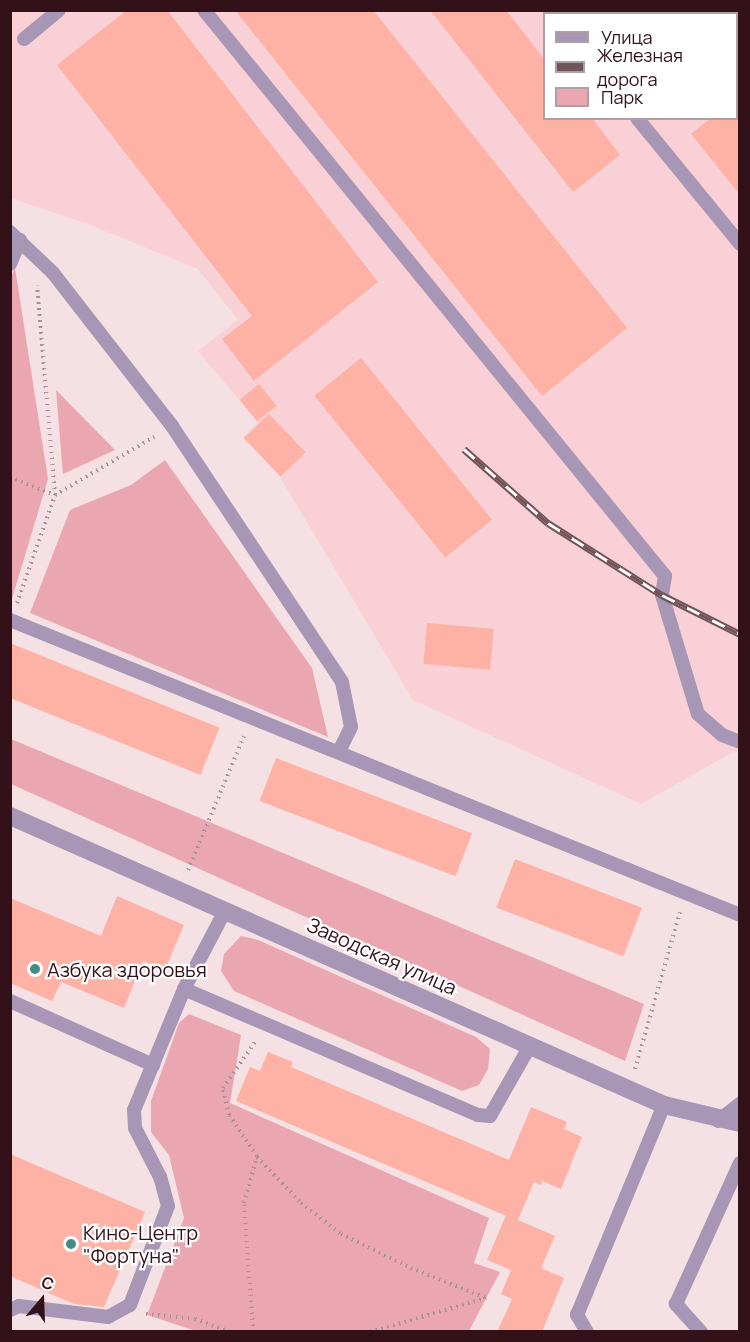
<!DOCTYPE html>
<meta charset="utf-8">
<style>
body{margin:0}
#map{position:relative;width:750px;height:1342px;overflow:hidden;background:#f5e1e4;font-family:Manrope,sans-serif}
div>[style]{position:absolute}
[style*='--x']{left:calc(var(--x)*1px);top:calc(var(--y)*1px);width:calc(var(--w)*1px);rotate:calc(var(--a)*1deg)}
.built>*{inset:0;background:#f9d0d5}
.green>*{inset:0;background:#eba7b1}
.building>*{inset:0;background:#feb2a6;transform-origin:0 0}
.path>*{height:4px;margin-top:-2px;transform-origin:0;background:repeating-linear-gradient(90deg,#aa9196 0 1.5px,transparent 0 6px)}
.lane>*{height:14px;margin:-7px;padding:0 7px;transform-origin:7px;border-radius:7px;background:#a796b5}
.street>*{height:18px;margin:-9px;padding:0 9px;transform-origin:9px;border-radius:9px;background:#a796b5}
.rail>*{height:7px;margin-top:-3.5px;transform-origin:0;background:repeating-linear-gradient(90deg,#fff 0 14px,#71545a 0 28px);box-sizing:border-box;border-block:2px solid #71545a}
.dots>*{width:16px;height:16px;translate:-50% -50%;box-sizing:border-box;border:3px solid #fff;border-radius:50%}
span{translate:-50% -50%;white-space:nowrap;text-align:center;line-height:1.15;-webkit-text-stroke:4.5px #fff;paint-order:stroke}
.street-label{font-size:20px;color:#321118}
.poi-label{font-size:20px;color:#321118}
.left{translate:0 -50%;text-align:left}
.frame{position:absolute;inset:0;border:12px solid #321118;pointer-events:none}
.legend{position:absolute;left:543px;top:12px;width:195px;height:108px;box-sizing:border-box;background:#fff;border:2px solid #ada0a3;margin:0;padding:8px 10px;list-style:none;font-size:18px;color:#321118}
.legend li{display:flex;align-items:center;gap:12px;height:30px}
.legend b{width:30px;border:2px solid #ada0a3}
.north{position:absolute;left:12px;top:1270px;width:60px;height:60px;-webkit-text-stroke:4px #fff;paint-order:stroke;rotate:19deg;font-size:16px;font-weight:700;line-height:24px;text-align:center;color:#321118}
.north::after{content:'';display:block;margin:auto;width:21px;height:27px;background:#321118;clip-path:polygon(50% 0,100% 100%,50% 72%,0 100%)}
</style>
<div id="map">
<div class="built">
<div style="clip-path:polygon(evenodd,11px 11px,739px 11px,739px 753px,735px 751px,641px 804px,413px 700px,280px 477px,243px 437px,258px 422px,198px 351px,238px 320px,198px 269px,88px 224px,11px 198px,11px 11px,544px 14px,736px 14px,736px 118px,544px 118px,544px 14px)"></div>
</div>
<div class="green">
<div style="clip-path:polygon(15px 268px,48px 479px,11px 602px,10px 279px)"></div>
<div style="clip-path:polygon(56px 390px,115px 450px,63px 474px)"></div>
<div style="clip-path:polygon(165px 460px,312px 668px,328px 737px,30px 613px,70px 510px,131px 485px)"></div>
<div style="clip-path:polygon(11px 739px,644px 1004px,625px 1061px,11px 784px)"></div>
<div style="clip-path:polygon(241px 936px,258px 940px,476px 1037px,490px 1049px,488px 1069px,479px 1085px,462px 1091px,234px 991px,221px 971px,224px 954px)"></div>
<div style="clip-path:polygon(189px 1014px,241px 1035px,230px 1103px,489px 1218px,474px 1263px,500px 1272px,469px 1331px,199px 1332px,147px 1315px,184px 1218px,169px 1155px,151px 1132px,151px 1101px,179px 1023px)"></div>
</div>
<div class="building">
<div style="clip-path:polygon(127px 10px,167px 10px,378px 282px,254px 381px,222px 339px,252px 316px,57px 65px)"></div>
<div style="clip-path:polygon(235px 10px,373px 10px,627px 328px,542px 396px)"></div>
<div style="clip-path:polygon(430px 10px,506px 10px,544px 59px,544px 118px,592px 118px,620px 155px,573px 192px)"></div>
<div style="clip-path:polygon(711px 118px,740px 118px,740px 195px,691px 134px)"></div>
<div style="left:361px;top:358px;width:208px;height:60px;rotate:51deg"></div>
<div style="left:259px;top:384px;width:28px;height:25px;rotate:51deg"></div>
<div style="left:269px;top:414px;width:53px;height:35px;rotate:46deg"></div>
<div style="left:427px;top:623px;width:67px;height:41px;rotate:5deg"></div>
<div style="left:10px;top:643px;width:226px;height:51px;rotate:22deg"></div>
<div style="left:276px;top:758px;width:210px;height:46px;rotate:21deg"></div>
<div style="left:515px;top:859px;width:136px;height:52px;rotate:21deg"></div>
<div style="clip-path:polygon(117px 896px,184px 925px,165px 970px,143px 961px,124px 1008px,61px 982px,52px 1001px,10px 983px,10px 898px,101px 936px)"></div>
<div style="clip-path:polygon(268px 1052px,293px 1062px,291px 1067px,509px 1160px,531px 1107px,567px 1122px,564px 1129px,582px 1137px,561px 1189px,542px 1181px,541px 1185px,534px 1182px,518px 1220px,555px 1236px,541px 1268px,564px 1278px,542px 1332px,497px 1332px,512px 1299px,501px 1294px,511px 1270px,487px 1260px,506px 1215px,516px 1220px,236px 1101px,250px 1067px,260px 1071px)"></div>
<div style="clip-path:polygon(10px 1154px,145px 1212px,104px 1307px,74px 1304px,10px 1276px)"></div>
</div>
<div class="path">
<div style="--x:10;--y:477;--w:48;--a:21.8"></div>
<div style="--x:55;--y:495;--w:210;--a:-94.9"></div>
<div style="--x:17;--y:603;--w:114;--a:-70.6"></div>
<div style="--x:55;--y:495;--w:115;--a:-30.4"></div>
<div style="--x:188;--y:870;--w:145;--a:-67.3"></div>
<div style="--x:635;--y:1069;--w:163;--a:-74"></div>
<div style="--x:257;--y:1157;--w:64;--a:46.3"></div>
<div style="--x:301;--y:1203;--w:51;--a:37.8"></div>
<div style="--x:341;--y:1234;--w:78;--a:25.9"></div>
<div style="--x:411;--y:1268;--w:81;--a:21.8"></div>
<div style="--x:146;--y:1314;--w:49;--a:5.8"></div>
<div style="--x:195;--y:1319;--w:38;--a:20"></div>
<div style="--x:253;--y:1332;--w:129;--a:-94"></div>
<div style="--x:244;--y:1203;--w:49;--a:-74.5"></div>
<div style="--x:257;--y:1156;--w:50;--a:-124.3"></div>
<div style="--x:229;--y:1115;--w:28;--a:-103"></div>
<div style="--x:223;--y:1088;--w:56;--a:-55.2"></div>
<div style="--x:370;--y:1332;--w:121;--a:-16.3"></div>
</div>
<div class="lane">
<div style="--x:204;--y:10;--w:730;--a:50.84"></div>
<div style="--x:665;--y:576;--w:19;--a:99"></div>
<div style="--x:662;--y:595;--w:124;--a:73.2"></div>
<div style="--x:698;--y:714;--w:32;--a:41"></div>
<div style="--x:722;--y:735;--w:19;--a:21"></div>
<div style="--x:550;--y:10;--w:4;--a:63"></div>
<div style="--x:24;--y:39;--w:45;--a:-39.6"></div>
<div style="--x:637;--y:118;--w:163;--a:50.7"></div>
<div style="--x:10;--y:232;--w:59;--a:43.6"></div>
<div style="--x:53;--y:273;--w:194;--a:52.1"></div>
<div style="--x:172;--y:426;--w:307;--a:56.4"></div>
<div style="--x:342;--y:682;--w:46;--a:78.7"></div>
<div style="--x:351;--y:727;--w:28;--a:116"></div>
<div style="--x:10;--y:264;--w:26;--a:-67"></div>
<div style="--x:10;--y:620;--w:787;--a:22"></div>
<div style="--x:184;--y:989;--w:320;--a:23.2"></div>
<div style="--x:478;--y:1115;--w:12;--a:5"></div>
<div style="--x:490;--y:1116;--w:81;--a:-60.3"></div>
<div style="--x:10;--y:1001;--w:157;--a:24.1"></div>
<div style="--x:718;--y:1121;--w:28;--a:-38"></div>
<div style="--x:10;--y:1310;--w:10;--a:-24"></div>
<div style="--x:19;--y:1306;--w:90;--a:7"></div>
<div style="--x:108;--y:1317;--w:25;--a:-29"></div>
<div style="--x:130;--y:1305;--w:106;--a:-69"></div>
<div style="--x:168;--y:1206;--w:30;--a:-105"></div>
<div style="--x:160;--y:1177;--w:55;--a:-117"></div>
<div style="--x:135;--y:1128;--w:18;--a:-93"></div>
<div style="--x:134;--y:1110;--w:131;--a:-67.5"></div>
<div style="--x:184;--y:989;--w:88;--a:-62.3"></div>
<div style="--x:587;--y:1332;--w:20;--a:-120"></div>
<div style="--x:577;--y:1315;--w:227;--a:-67.5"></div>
<div style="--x:701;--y:1332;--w:38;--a:-132"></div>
<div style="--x:676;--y:1304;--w:155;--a:-65.6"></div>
</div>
<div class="street">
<div style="--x:10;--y:816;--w:715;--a:23.84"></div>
<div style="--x:664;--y:1105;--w:78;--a:13.3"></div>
</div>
<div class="rail">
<div style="--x:464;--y:449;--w:112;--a:41.4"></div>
<div style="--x:548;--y:523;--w:135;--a:32.3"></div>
<div style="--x:662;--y:595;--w:87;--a:26.6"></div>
</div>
<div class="dots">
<div style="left:35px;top:969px;background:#458c87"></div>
<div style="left:71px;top:1244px;background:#458c87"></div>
</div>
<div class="street-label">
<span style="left:382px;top:956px;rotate:24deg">Заводская улица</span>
</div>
<div class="poi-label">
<span class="left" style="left:47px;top:969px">Азбука здоровья</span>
<span class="left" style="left:83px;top:1244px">Кино-Центр<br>"Фортуна"</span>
</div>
<div class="frame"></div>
<ul class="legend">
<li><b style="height:8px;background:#a796b5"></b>Улица</li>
<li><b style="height:8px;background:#71545a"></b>Железная дорога</li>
<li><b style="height:16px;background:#eba7b1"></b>Парк</li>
</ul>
<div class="north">С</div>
</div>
